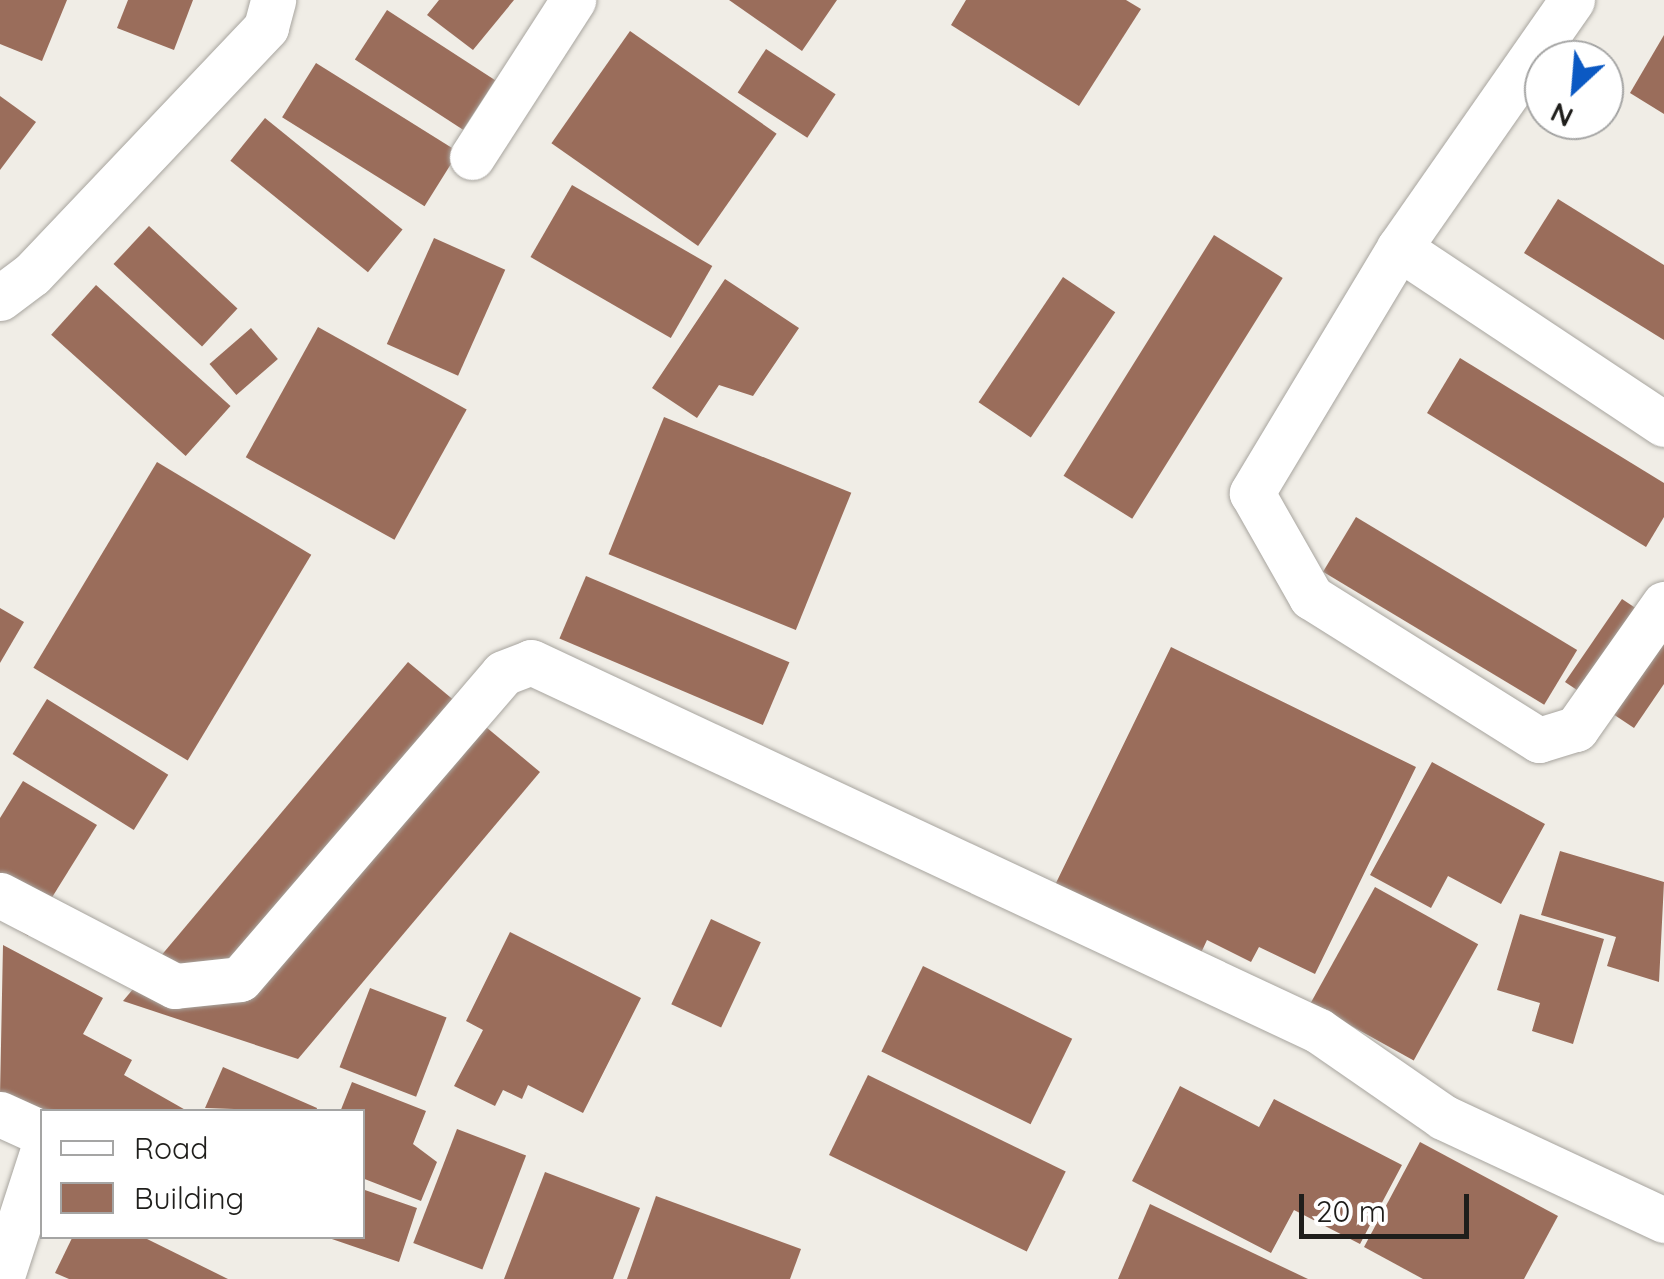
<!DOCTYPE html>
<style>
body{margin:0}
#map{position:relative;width:1664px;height:1279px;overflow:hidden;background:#f0ede6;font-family:Quicksand,sans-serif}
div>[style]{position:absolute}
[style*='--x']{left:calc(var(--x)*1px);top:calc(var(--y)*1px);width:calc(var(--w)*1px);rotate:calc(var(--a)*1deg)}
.building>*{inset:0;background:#9a6d5b;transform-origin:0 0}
.roads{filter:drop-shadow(0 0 2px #a8a59f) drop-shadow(0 0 2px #a8a59f)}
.minor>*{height:45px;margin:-22.5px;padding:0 22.5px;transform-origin:22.5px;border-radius:22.5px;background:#fff}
span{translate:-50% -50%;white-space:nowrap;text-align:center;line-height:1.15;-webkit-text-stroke:9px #fff;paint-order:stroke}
.legend{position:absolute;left:40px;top:1109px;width:325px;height:130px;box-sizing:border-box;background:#fff;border:2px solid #a5a5a4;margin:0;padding:12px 18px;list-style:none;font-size:30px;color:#1f1e1b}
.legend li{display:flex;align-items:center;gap:20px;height:50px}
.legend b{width:50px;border:2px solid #a5a5a4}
.north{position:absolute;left:1524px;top:40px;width:100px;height:100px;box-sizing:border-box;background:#fff;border:2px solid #a5a5a4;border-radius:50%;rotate:206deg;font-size:28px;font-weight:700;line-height:40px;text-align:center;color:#1f1e1b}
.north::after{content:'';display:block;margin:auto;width:35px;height:45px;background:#0b59c3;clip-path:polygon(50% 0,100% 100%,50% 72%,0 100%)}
.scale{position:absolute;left:1299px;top:1194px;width:170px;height:45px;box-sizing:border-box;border:5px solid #1f1e1b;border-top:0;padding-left:12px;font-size:30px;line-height:35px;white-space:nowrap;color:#1f1e1b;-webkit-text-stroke:8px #fff;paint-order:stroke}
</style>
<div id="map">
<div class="building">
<div style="clip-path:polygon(0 0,67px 0,42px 61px,0 44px)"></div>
<div style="clip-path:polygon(128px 0,193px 0,174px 50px,117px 28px)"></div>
<div style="clip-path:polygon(439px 0,514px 0,473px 50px,427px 15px)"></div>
<div style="clip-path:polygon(729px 0,837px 0,802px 51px)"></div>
<div style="clip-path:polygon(966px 0,1126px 0,1141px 9px,1079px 106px,951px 25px)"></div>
<div style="left:387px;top:10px;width:129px;height:59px;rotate:33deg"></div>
<div style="left:630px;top:31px;width:179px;height:137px;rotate:35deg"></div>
<div style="clip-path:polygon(1664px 35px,1664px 114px,1630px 93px)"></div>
<div style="left:766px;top:49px;width:83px;height:52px;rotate:33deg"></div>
<div style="left:316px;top:63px;width:168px;height:64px;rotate:32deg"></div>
<div style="clip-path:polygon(0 96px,36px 122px,0 170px)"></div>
<div style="left:265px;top:118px;width:177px;height:55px;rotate:39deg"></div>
<div style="left:572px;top:185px;width:162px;height:83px;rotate:30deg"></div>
<div style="clip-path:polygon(1558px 199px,1664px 265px,1664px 340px,1524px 253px)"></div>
<div style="left:149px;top:226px;width:121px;height:52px;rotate:43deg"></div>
<div style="left:1214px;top:235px;width:81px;height:284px;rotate:32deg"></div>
<div style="left:434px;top:238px;width:78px;height:116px;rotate:24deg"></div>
<div style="left:1063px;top:277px;width:63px;height:151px;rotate:34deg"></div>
<div style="clip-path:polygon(725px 279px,799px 328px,753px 396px,719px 385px,697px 418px,652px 388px)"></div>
<div style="left:96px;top:285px;width:181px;height:67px;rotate:42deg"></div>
<div style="left:318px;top:327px;width:170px;height:149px;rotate:29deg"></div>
<div style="left:251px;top:328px;width:41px;height:55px;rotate:49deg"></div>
<div style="clip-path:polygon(1460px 358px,1664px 483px,1664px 517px,1646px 547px,1427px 413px)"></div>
<div style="left:664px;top:417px;width:202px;height:148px;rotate:22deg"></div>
<div style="left:157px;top:462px;width:180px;height:240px;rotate:31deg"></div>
<div style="left:1356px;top:517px;width:258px;height:64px;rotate:31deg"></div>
<div style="left:586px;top:576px;width:221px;height:68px;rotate:23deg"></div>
<div style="clip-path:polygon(1622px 599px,1664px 627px,1664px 684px,1634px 728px,1565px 682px)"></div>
<div style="clip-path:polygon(0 608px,24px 622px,0 663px)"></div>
<div style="clip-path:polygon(1171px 647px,1416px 767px,1315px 974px,1259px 947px,1251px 962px,1207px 940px,1200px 955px,1055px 885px)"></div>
<div style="clip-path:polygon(408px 662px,540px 772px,298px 1059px,123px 1001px)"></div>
<div style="left:47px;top:699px;width:143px;height:65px;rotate:32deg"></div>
<div style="clip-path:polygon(1432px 762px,1545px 824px,1501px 904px,1448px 876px,1431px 908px,1370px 875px)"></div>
<div style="clip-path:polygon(23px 781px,97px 825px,28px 936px,0 919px,0 818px)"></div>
<div style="clip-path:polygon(1560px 851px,1664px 882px,1659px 982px,1607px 966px,1616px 937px,1541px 915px)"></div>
<div style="left:1375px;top:887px;width:118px;height:133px;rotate:29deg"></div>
<div style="clip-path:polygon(1520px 914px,1604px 939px,1573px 1044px,1532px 1031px,1540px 1003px,1497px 990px)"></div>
<div style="left:711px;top:919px;width:55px;height:94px;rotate:25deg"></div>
<div style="clip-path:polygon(510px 932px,641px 998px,583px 1113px,528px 1085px,522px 1099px,503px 1090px,495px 1106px,454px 1086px,483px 1030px,466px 1021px)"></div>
<div style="clip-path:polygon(3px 945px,103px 998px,83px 1034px,132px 1060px,124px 1075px,189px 1112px,42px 1112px,0 1095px)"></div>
<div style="left:923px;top:966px;width:166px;height:95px;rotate:26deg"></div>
<div style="left:370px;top:988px;width:82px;height:85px;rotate:21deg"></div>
<div style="clip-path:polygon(223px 1067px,317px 1108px,316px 1112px,205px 1108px)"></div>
<div style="left:868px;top:1075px;width:220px;height:89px;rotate:26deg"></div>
<div style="clip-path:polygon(352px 1082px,426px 1111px,413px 1144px,437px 1162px,421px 1201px,362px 1178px,362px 1112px,340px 1112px)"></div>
<div style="clip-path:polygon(1180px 1086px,1259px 1127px,1274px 1099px,1402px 1165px,1360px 1244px,1294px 1210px,1271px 1253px,1132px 1181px)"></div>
<div style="left:457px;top:1129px;width:74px;height:122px;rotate:21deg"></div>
<div style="clip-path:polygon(1420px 1142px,1558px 1216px,1524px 1279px,1423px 1279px,1364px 1247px)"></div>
<div style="clip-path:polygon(545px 1172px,640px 1208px,613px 1279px,504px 1279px)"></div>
<div style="clip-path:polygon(362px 1189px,417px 1208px,399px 1262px,326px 1237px,362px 1236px)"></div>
<div style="clip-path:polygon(656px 1196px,801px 1249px,790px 1279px,627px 1279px)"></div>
<div style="clip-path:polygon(1150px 1204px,1308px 1279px,1118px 1279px)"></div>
<div style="clip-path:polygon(73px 1236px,141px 1236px,228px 1279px,69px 1279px,55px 1273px)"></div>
</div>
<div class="roads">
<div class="minor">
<div style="--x:1572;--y:0;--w:302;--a:124.9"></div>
<div style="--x:1399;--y:248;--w:286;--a:121"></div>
<div style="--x:1252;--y:493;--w:120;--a:60.4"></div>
<div style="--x:1311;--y:597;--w:269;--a:32.1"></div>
<div style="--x:1539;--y:740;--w:39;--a:-17"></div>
<div style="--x:1576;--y:729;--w:153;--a:-54.9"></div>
<div style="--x:472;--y:157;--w:187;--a:-57.2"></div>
<div style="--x:1399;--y:248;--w:318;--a:33.6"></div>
<div style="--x:0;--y:298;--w:40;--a:-37"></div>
<div style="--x:32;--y:274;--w:340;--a:-46.5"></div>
<div style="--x:266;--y:27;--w:28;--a:-75"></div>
<div style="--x:0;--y:895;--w:197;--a:27.5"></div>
<div style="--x:175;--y:986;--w:65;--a:-6.1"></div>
<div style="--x:240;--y:979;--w:403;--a:-49.3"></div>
<div style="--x:503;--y:673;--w:30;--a:-21"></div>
<div style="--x:531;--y:662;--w:870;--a:25.09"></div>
<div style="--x:1319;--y:1031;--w:151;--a:34.7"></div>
<div style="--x:1443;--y:1117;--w:244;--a:25"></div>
<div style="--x:0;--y:1114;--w:46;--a:24.3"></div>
<div style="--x:1;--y:1279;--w:133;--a:-72"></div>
</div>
</div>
<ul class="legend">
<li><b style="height:12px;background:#fff"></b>Road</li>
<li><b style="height:28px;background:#9a6d5b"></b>Building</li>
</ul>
<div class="north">N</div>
<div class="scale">20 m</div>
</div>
